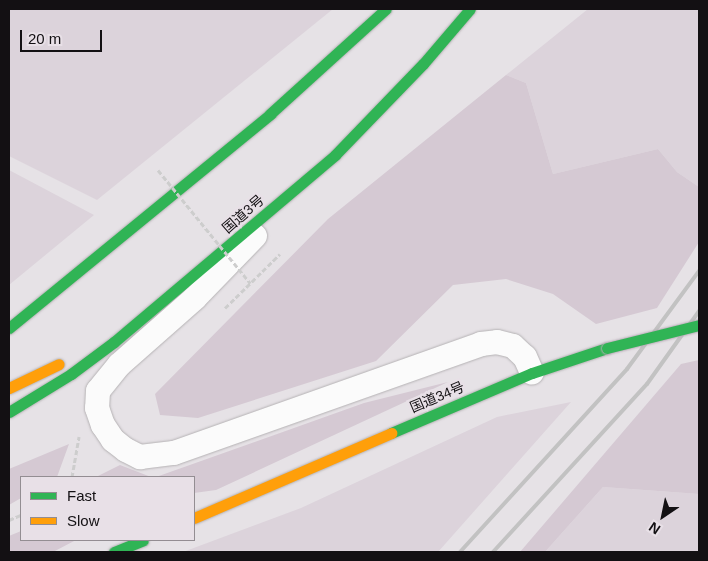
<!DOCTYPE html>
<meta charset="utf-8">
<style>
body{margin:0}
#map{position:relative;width:708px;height:561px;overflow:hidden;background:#e6e2e6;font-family:Arial,"Noto Sans JP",sans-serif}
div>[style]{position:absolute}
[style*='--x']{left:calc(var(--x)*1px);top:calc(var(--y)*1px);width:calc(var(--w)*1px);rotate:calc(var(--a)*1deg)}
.built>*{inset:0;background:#dcd3db}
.green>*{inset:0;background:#d5c9d3}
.path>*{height:3px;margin-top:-1.5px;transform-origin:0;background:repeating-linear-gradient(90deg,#cdcdcd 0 5px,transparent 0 7.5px)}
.roads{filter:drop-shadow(0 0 1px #b5b2b4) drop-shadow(0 0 1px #b5b2b4)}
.street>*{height:24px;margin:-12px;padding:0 12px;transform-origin:12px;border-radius:12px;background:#fbfbfb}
.fast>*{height:11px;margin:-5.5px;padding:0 5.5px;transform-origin:5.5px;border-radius:5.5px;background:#30b455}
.slow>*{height:11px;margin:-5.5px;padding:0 5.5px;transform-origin:5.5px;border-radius:5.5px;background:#ff9f0a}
.rail>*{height:4px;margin:-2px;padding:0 2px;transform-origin:2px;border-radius:2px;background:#c2c2c2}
.path-bridge>*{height:3px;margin-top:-1.5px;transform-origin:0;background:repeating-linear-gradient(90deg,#cdcdcd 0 5px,transparent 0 7.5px)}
.bridges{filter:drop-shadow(0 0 1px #b8acb7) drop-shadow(0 0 1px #b8acb7)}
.fast-bridge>*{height:11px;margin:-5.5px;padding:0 5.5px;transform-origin:5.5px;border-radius:5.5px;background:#30b455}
span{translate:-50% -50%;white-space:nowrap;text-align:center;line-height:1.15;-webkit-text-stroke:5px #e8e0e7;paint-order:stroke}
.street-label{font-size:14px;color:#131013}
.frame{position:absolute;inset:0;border:10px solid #131013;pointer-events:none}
.legend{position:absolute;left:20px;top:476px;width:175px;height:65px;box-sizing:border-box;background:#e8e0e7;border:1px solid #938d92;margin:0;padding:6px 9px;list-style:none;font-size:15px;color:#131013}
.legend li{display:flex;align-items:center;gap:10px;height:25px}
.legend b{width:25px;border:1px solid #938d92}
.north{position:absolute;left:638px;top:491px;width:50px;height:50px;-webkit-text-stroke:4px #e8e0e7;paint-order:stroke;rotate:214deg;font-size:14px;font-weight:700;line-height:20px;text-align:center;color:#131013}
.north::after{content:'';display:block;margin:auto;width:18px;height:22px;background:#131013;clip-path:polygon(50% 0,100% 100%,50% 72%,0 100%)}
.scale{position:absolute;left:20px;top:30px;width:82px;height:22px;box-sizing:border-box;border:2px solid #131013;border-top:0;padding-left:6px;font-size:15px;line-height:18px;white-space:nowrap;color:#131013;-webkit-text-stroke:4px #e8e0e7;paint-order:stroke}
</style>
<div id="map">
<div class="built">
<div style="clip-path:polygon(9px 9px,333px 9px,97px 200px,9px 156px)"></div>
<div style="clip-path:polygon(588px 9px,699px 9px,699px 187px,677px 172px,658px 149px,553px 174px,526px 83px,506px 75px)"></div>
<div style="clip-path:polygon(9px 170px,94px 215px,9px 285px)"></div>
<div style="clip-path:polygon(571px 402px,438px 552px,183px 552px,301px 508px,497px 417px)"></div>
<div style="clip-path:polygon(603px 487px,699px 494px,699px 552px,545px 552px)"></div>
</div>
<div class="green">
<div style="clip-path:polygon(506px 75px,526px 83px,553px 174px,658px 149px,677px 172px,699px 187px,699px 242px,657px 308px,596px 324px,553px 294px,506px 279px,453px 285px,376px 361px,198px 418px,160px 415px,155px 394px,328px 219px)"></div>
<div style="clip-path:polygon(699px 360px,699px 494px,603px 487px,545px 552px,520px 552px,681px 364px)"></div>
<div style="clip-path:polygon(448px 382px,216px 490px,194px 493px,194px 477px,156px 477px,364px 403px)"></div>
<div style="clip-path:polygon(69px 444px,57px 477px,21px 477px,21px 498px,9px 505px,9px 469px)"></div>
<div style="clip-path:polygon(120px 465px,151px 477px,96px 477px)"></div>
<div style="clip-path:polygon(21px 531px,21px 540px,76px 540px,53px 552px,9px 552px,9px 536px)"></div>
</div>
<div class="path">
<div style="--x:225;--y:308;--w:77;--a:-44.5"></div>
<div style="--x:72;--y:477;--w:41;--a:-80.1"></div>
<div style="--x:9;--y:520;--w:13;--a:-23"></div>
</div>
<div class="roads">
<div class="street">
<div style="--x:255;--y:236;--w:86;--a:134.1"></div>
<div style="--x:195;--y:298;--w:101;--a:138.6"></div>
<div style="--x:119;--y:365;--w:33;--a:129"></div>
<div style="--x:98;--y:391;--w:17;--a:93"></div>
<div style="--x:97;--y:408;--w:18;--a:71"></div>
<div style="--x:103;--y:425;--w:18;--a:56"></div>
<div style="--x:113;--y:440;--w:16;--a:38"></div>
<div style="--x:126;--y:450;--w:16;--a:27"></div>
<div style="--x:140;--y:457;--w:34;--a:-7"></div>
<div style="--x:174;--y:453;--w:326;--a:-19.5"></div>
<div style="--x:481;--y:344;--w:16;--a:-7"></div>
<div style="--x:497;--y:342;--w:16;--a:14"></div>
<div style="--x:513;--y:346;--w:16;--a:43"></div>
<div style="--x:525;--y:357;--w:17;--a:66"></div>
</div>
<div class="fast">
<div style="--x:9;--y:328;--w:338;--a:-39.3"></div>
<div style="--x:270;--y:114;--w:156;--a:-42.2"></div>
<div style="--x:9;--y:412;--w:73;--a:-31.5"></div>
<div style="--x:71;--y:374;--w:54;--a:-36.7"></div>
<div style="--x:114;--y:342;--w:289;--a:-40.2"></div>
<div style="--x:335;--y:155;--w:127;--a:-46"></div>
<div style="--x:423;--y:64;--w:72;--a:-49.5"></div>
<div style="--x:391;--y:433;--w:153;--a:-23.1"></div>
<div style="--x:532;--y:373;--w:79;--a:-18.4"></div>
<div style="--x:114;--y:552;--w:31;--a:-22"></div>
</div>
<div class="slow">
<div style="--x:9;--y:388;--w:55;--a:-25.6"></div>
<div style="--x:194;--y:518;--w:215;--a:-23.3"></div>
</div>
</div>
<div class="rail">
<div style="--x:460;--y:552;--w:248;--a:-47.6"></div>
<div style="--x:627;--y:369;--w:122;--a:-53.7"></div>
<div style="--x:493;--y:552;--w:228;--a:-47.5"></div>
<div style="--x:647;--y:384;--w:90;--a:-54.5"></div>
</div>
<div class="path-bridge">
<div style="--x:158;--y:170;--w:146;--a:50.8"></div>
</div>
<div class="bridges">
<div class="fast-bridge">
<div style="--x:607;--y:348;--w:95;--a:-14"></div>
</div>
</div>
<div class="street-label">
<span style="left:243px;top:214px;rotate:-41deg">国道3号</span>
<span style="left:437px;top:397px;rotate:-23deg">国道34号</span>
</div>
<div class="frame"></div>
<ul class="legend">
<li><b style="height:6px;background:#30b455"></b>Fast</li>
<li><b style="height:6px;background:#ff9f0a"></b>Slow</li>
</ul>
<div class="north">N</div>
<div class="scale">20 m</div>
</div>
